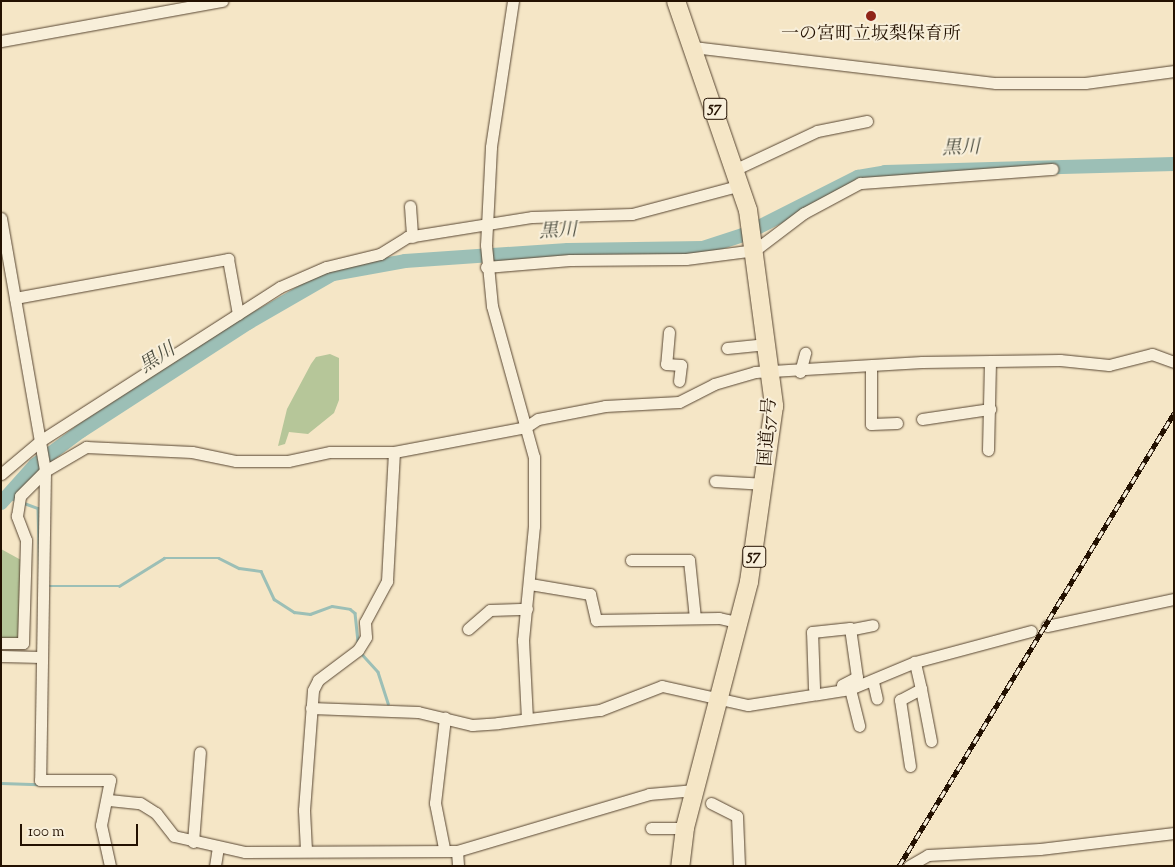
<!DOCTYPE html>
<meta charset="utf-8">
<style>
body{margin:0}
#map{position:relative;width:1175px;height:867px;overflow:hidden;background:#f5e6c6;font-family:"Sorts Mill Goudy","Noto Serif JP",serif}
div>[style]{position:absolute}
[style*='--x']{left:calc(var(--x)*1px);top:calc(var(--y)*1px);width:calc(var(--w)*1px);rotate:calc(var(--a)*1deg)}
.green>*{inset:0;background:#b6c699}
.stream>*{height:2.5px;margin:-1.25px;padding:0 1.25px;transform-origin:1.25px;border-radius:1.25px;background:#9cbfb6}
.river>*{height:14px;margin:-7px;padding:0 7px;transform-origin:7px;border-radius:7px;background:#9cbfb6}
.roads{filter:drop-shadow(0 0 1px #584632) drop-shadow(0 0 1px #584632)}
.minor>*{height:11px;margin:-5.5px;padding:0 5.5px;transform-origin:5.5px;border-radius:5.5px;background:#f8efda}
.highway>*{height:18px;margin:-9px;padding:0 9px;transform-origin:9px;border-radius:9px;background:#f5e6c6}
.rail>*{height:4.5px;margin-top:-2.25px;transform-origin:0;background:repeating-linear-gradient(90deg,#f8efda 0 8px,#231101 0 16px);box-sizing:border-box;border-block:1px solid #231101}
.dots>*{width:14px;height:14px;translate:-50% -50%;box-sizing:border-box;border:2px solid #f8efda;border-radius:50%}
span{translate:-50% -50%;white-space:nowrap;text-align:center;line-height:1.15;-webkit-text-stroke:4px #f8efda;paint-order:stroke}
.shield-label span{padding:1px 4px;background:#f8efda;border:1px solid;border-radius:4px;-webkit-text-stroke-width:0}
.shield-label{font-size:16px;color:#231101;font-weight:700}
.poi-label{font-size:18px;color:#231101}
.street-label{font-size:18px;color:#231101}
.water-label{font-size:19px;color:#4d4e40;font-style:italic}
.frame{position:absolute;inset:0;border:2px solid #231101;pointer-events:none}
.scale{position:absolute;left:20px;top:824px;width:118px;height:22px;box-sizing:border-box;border:2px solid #231101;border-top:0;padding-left:6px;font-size:15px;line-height:18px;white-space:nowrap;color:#231101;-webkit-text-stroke:4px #f8efda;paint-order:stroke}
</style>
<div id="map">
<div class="green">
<div style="clip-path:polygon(330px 354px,339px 358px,339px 400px,334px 413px,308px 434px,289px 432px,285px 444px,278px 446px,287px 409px,311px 364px,316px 357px)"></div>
<div style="clip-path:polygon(1px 549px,21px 560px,20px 640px,1px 640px)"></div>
</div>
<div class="stream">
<div style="--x:6;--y:496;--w:11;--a:22"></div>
<div style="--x:24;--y:503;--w:15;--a:20"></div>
<div style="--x:38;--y:508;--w:75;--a:88.5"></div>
<div style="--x:48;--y:586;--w:71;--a:0"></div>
<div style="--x:119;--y:586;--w:53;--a:-31.9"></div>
<div style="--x:164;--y:558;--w:55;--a:0"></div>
<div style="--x:219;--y:558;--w:22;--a:27"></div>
<div style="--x:239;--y:568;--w:22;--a:8"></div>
<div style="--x:261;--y:571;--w:31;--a:65"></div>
<div style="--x:274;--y:599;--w:24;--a:33"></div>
<div style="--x:294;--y:612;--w:16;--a:7"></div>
<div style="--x:310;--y:614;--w:23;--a:-20"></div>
<div style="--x:332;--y:606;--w:18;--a:9"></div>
<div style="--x:350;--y:609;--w:6;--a:39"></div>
<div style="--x:355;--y:613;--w:30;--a:84"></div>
<div style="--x:361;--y:653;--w:25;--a:48"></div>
<div style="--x:378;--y:672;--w:33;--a:72"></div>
<div style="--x:1;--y:783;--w:37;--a:2"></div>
</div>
<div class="river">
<div style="--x:1;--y:503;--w:51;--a:-48.2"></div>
<div style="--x:35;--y:465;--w:57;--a:-36.5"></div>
<div style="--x:81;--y:431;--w:199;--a:-32.9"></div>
<div style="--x:248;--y:323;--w:98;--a:-30"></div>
<div style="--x:333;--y:274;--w:73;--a:-10.2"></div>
<div style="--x:405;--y:261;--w:163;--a:-3.9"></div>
<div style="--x:568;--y:250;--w:135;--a:-0.8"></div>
<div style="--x:703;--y:248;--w:42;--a:-18"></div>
<div style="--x:743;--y:235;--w:129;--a:-26.8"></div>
<div style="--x:858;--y:177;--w:27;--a:-10"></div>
<div style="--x:885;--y:172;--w:289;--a:-1.6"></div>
</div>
<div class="roads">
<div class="minor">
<div style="--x:513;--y:1;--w:148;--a:98.6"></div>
<div style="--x:491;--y:147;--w:98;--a:92.9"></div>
<div style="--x:486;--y:245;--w:61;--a:84.4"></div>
<div style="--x:492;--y:306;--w:157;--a:74.5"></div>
<div style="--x:534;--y:457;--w:69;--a:90"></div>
<div style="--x:534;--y:526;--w:115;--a:95.5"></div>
<div style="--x:523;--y:640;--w:78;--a:87.1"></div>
<div style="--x:1;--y:41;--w:225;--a:-10.3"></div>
<div style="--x:693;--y:47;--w:305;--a:6.8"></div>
<div style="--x:996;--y:83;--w:89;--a:0"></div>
<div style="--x:1085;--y:83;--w:90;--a:-7.7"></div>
<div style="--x:736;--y:169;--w:89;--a:-25.1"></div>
<div style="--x:817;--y:131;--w:51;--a:-11.3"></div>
<div style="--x:410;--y:206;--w:31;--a:86"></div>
<div style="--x:1;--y:218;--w:257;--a:80.1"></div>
<div style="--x:45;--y:471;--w:309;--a:90.9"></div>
<div style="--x:40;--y:780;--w:70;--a:0"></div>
<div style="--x:110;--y:780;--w:46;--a:101.3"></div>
<div style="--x:101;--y:825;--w:42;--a:77.6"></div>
<div style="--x:486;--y:267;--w:84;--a:-4.8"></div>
<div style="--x:570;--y:260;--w:116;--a:-0.5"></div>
<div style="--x:686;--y:259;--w:70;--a:-7.4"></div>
<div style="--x:755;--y:250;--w:61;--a:-37.1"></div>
<div style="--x:804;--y:213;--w:64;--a:-28.2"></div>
<div style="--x:860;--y:183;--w:193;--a:-4.2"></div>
<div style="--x:15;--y:298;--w:217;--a:-10.4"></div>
<div style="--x:228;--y:259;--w:56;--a:79.7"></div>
<div style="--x:669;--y:332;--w:32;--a:95"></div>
<div style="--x:666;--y:364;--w:15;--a:4"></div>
<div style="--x:681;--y:365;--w:16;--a:97"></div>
<div style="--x:727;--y:348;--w:40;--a:-5.7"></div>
<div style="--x:871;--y:367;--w:57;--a:90"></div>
<div style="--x:871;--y:424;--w:26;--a:-2"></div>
<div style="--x:800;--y:372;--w:20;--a:-75"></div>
<div style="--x:922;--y:419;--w:69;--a:-8.4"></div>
<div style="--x:988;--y:450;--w:88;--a:-88.7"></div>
<div style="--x:1;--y:474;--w:51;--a:-40.2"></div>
<div style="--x:40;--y:441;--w:285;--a:-32.7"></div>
<div style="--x:280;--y:287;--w:50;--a:-23.5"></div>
<div style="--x:326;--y:267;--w:56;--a:-13.5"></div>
<div style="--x:380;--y:254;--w:32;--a:-32"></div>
<div style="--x:407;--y:237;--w:127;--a:-9.1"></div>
<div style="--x:532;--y:217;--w:100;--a:-1.7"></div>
<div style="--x:632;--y:214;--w:113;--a:-14.9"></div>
<div style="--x:715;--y:481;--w:50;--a:3.4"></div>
<div style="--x:631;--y:560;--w:58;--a:0"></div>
<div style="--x:689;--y:560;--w:58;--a:84.1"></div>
<div style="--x:530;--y:584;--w:61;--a:9.5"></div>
<div style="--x:590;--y:594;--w:27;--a:77"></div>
<div style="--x:596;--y:620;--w:123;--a:-0.9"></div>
<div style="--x:719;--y:618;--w:22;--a:13"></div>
<div style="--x:1047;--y:626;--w:130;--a:-12"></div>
<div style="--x:468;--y:629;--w:29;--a:-41"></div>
<div style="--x:490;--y:610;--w:37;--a:-2"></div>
<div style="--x:853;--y:629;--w:20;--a:-11"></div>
<div style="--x:1;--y:643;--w:22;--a:0"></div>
<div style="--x:23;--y:643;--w:103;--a:-88.3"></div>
<div style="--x:26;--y:540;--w:26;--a:-111"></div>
<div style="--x:17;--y:516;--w:20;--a:-81"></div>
<div style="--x:20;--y:496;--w:35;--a:-45"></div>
<div style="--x:45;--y:471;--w:48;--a:-30.3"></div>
<div style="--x:86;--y:447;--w:106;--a:2.7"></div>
<div style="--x:192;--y:452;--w:45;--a:11.6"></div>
<div style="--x:236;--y:461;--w:52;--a:0"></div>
<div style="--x:288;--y:461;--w:43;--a:-12.1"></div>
<div style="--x:330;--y:452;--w:64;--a:0"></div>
<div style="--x:394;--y:452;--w:134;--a:-10.7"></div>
<div style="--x:526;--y:427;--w:14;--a:-34"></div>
<div style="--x:538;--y:419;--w:68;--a:-11"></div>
<div style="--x:605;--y:406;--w:74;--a:-3.1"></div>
<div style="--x:679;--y:402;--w:39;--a:-27"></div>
<div style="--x:714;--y:384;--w:43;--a:-16.3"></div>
<div style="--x:755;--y:372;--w:167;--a:-3.4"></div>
<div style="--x:922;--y:362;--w:138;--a:-0.8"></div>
<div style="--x:1060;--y:360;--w:49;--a:5.8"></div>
<div style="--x:1109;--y:365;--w:44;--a:-14.3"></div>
<div style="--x:1152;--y:354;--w:23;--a:20"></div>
<div style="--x:1;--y:656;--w:40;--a:1.4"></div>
<div style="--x:873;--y:682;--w:17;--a:77"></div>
<div style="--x:814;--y:688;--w:56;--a:-92"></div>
<div style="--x:812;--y:632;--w:38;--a:-6"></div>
<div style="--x:850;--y:628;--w:49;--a:81.9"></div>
<div style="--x:857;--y:677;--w:17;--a:152"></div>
<div style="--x:850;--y:689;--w:38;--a:76"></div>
<div style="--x:921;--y:689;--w:53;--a:79.1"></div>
<div style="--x:311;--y:708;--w:107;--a:2.1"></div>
<div style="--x:418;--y:712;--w:56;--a:13.5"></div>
<div style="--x:472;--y:725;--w:26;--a:-4"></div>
<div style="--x:498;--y:723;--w:103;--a:-7.3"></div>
<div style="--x:600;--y:710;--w:66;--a:-21.2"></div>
<div style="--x:662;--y:686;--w:88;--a:12.5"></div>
<div style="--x:748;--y:705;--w:103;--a:-8.9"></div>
<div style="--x:850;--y:689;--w:70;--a:-22.6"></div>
<div style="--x:915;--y:662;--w:120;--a:-15"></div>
<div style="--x:910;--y:766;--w:67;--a:-98.6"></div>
<div style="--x:900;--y:700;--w:24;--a:-28"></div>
<div style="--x:921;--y:689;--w:28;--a:-103"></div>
<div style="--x:109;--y:800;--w:31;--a:6"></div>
<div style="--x:140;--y:803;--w:19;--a:32"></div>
<div style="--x:156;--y:813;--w:29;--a:52"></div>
<div style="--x:174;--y:836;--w:73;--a:12.7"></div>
<div style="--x:245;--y:852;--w:212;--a:-0.3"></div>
<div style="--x:457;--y:851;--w:200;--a:-16.5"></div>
<div style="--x:649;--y:794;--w:46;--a:-5"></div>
<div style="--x:711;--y:803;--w:29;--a:27"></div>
<div style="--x:737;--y:816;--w:50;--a:87.7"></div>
<div style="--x:651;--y:828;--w:34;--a:0"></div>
<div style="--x:193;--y:842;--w:90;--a:-85.6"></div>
<div style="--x:444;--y:848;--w:46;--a:-101.3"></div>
<div style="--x:435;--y:803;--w:86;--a:-83.3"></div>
<div style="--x:306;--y:850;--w:40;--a:-92.9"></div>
<div style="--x:304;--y:810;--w:120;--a:-85.7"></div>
<div style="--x:313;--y:690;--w:11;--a:-63"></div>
<div style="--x:318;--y:680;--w:50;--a:-36.9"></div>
<div style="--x:358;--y:650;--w:15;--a:-58"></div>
<div style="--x:366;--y:637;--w:15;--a:-94"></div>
<div style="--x:365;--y:622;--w:47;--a:-61.8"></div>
<div style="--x:387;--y:581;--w:129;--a:-86.9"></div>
<div style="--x:457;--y:851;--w:15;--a:86"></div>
<div style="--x:215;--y:866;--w:18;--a:-81"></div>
<div style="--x:909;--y:866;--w:22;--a:-30"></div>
<div style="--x:928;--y:855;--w:112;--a:-3.1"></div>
<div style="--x:1040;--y:849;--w:135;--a:-6.8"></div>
</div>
<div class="highway">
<div style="--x:676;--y:1;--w:221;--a:71"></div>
<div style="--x:748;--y:210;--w:198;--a:82.4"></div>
<div style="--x:774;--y:406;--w:178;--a:98.1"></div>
<div style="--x:749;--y:582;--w:254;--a:104.6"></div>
<div style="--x:685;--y:828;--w:38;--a:97"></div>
</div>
</div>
<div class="rail">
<div style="--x:899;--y:866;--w:530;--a:-58.74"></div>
</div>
<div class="dots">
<div style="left:871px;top:16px;background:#8f2418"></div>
</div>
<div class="shield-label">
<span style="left:715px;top:109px">57</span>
<span style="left:754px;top:557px">57</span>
</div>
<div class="poi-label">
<span style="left:871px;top:35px">一の宮町立坂梨保育所</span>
</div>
<div class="street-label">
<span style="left:769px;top:432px;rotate:-86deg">国道57号</span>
</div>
<div class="water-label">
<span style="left:961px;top:149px;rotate:-2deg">黒川</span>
<span style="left:558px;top:232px;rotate:-3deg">黒川</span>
<span style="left:158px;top:359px;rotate:-33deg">黒川</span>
</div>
<div class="frame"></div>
<div class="scale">100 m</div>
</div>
